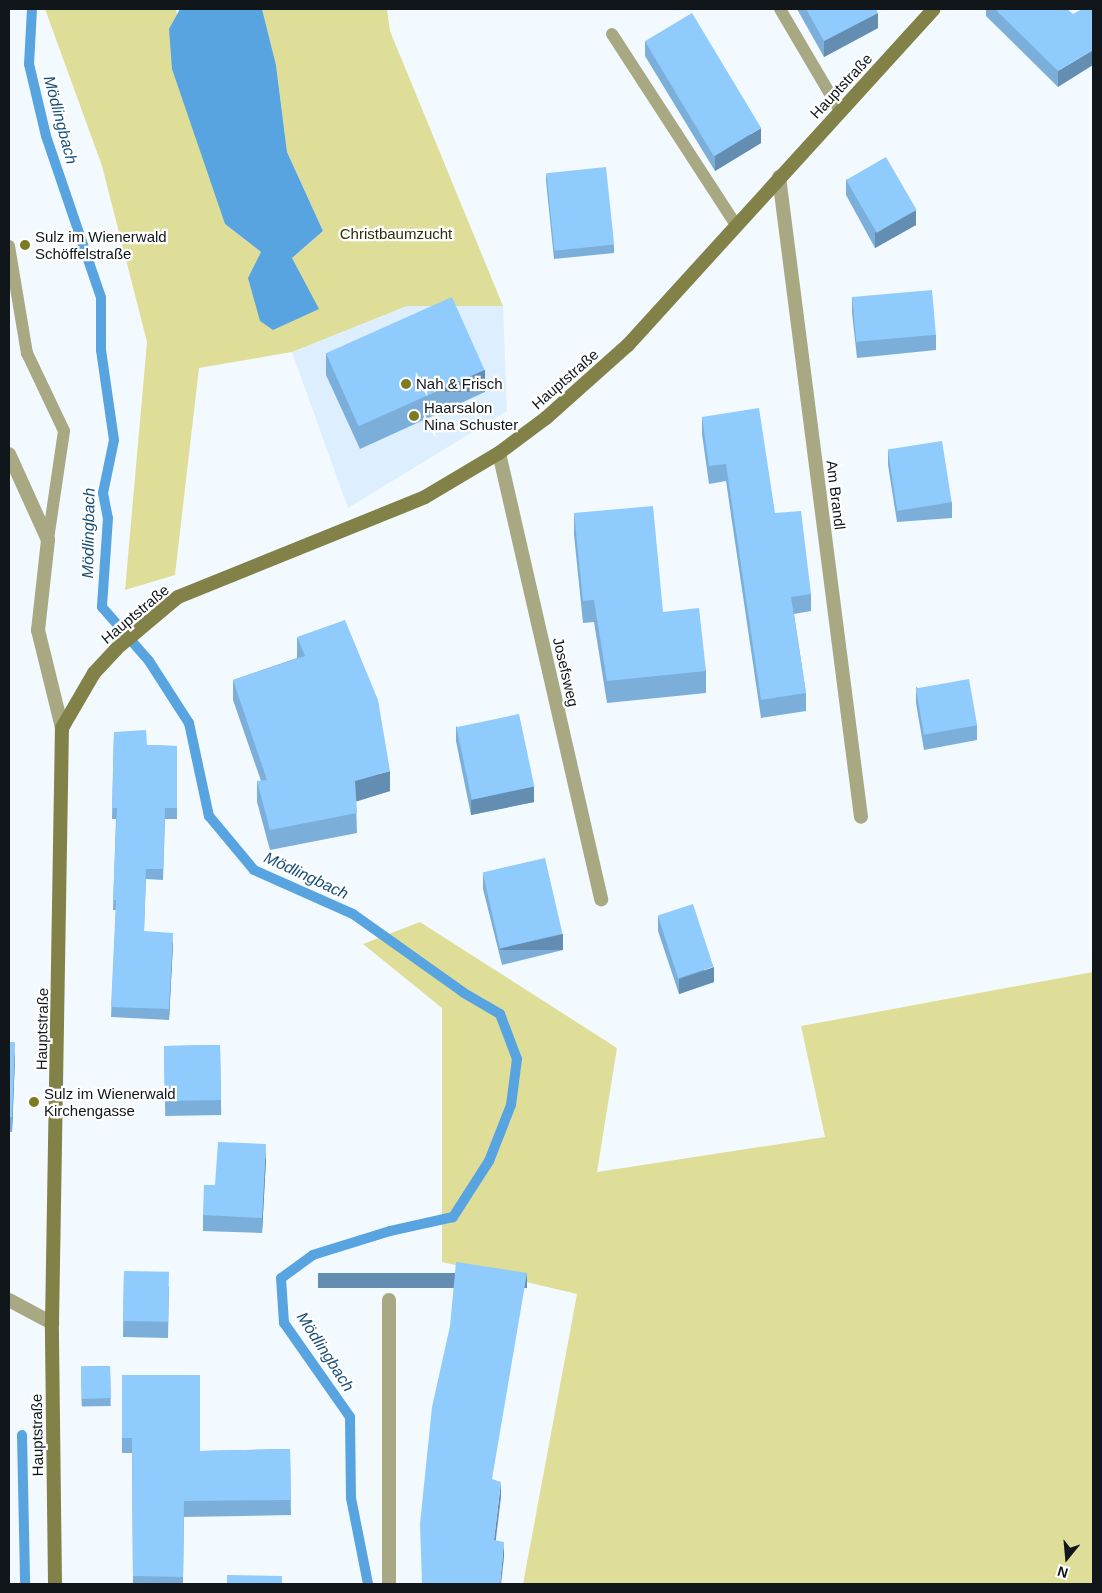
<!DOCTYPE html>
<meta charset="utf-8">
<style>
body{margin:0}
#map{position:relative;width:1102px;height:1593px;overflow:hidden;background:#f3faff;font-family:Helvetica,sans-serif}
div>[style]{position:absolute}
[style*='--x']{left:calc(var(--x)*1px);top:calc(var(--y)*1px);width:calc(var(--w)*1px);rotate:calc(var(--a)*1deg)}
.built>*{inset:0;background:#ddeefe}
.green>*{inset:0;background:#dede99}
.water>*{inset:0;background:#58a4e1}
.stream>*{height:10px;margin:-5px;padding:0 5px;transform-origin:5px;border-radius:5px;background:#58a4e1}
.service>*{height:12px;margin:-6px;padding:0 6px;transform-origin:6px;border-radius:6px;background:#a8a882}
.minor>*{height:14px;margin:-7px;padding:0 7px;transform-origin:7px;border-radius:7px;background:#a8a882}
.secondary>*{height:14px;margin:-7px;padding:0 7px;transform-origin:7px;border-radius:7px;background:#828147}
.wall>*{inset:0;background:#7bafda;transform-origin:0 0}
.shaded-wall>*{inset:0;background:#648eb1;transform-origin:0 0}
.building>*{inset:0;background:#8fcbfd;transform-origin:0 0}
.dots>*{width:14px;height:14px;translate:-50% -50%;box-sizing:border-box;border:2px solid #fff;border-radius:50%}
span{translate:-50% -50%;white-space:nowrap;text-align:center;line-height:1.15;-webkit-text-stroke:4.5px #fff;paint-order:stroke}
.street-label{font-size:15px;color:#10161a}
.park-label{font-size:15px;color:#2f2e05}
.poi-label{font-size:15px;color:#10161a}
.left{translate:0 -50%;text-align:left}
.water-label{font-size:16px;color:#184f78;font-style:italic}
.frame{position:absolute;inset:0;border:10px solid #10161a;pointer-events:none}
.north{position:absolute;left:1042px;top:1533px;width:50px;height:50px;-webkit-text-stroke:4px #fff;paint-order:stroke;rotate:197deg;font-size:14px;font-weight:700;line-height:20px;text-align:center;color:#10161a}
.north::after{content:'';display:block;margin:auto;width:18px;height:22px;background:#10161a;clip-path:polygon(50% 0,100% 100%,50% 72%,0 100%)}
</style>
<div id="map">
<div class="built">
<div style="clip-path:polygon(407px 306px,503px 306px,507px 411px,348px 508px,292px 352px)"></div>
</div>
<div class="green">
<div style="clip-path:polygon(45px 9px,180px 9px,176px 10px,225px 224px,261px 252px,292px 258px,323px 231px,287px 152px,276px 65px,262px 9px,387px 9px,390px 31px,503px 306px,407px 306px,292px 352px,199px 368px,175px 575px,125px 590px,147px 342px,102px 166px)"></div>
<div style="clip-path:polygon(420px 922px,617px 1048px,597px 1172px,825px 1137px,801px 1026px,1093px 972px,1093px 1584px,523px 1584px,577px 1294px,442px 1262px,442px 1008px,363px 944px)"></div>
</div>
<div class="water">
<div style="clip-path:polygon(180px 9px,262px 9px,276px 65px,287px 152px,323px 231px,292px 258px,319px 309px,273px 330px,260px 321px,248px 278px,261px 252px,225px 224px,172px 69px,169px 29px)"></div>
</div>
<div class="stream">
<div style="--x:32;--y:9;--w:55;--a:93.1"></div>
<div style="--x:29;--y:64;--w:74;--a:76.7"></div>
<div style="--x:46;--y:136;--w:171;--a:71.2"></div>
<div style="--x:101;--y:298;--w:52;--a:90"></div>
<div style="--x:101;--y:350;--w:91;--a:81.8"></div>
<div style="--x:114;--y:440;--w:54;--a:101.7"></div>
<div style="--x:103;--y:493;--w:25;--a:79"></div>
<div style="--x:108;--y:518;--w:89;--a:93.9"></div>
<div style="--x:102;--y:607;--w:72;--a:49"></div>
<div style="--x:149;--y:661;--w:74;--a:57.2"></div>
<div style="--x:189;--y:723;--w:95;--a:77.9"></div>
<div style="--x:209;--y:816;--w:70;--a:50.2"></div>
<div style="--x:254;--y:870;--w:108;--a:24"></div>
<div style="--x:353;--y:914;--w:136;--a:35.4"></div>
<div style="--x:464;--y:993;--w:42;--a:30.3"></div>
<div style="--x:500;--y:1014;--w:48;--a:69.3"></div>
<div style="--x:517;--y:1059;--w:46;--a:97.4"></div>
<div style="--x:511;--y:1105;--w:60;--a:111.4"></div>
<div style="--x:489;--y:1161;--w:67;--a:122.7"></div>
<div style="--x:453;--y:1217;--w:65;--a:167.5"></div>
<div style="--x:390;--y:1231;--w:81;--a:162.7"></div>
<div style="--x:313;--y:1255;--w:39;--a:144"></div>
<div style="--x:281;--y:1278;--w:45;--a:86.2"></div>
<div style="--x:284;--y:1323;--w:115;--a:54.9"></div>
<div style="--x:350;--y:1417;--w:81;--a:89.3"></div>
<div style="--x:351;--y:1498;--w:88;--a:78.8"></div>
<div style="--x:22;--y:1435;--w:149;--a:88.8"></div>
</div>
<div class="service">
<div style="--x:780;--y:9;--w:118;--a:59.5"></div>
<div style="--x:612;--y:34;--w:228;--a:57"></div>
<div style="--x:9;--y:246;--w:109;--a:80.5"></div>
<div style="--x:27;--y:353;--w:86;--a:64.6"></div>
<div style="--x:64;--y:431;--w:110;--a:98.4"></div>
</div>
<div class="minor">
<div style="--x:779;--y:177;--w:645;--a:82.7"></div>
<div style="--x:499;--y:453;--w:458;--a:77.1"></div>
<div style="--x:9;--y:454;--w:94;--a:65.6"></div>
<div style="--x:48;--y:540;--w:91;--a:96.3"></div>
<div style="--x:38;--y:630;--w:101;--a:76.2"></div>
<div style="--x:9;--y:1300;--w:49;--a:28.1"></div>
<div style="--x:389;--y:1584;--w:284;--a:-90"></div>
</div>
<div class="secondary">
<div style="--x:55;--y:1584;--w:261;--a:-90.7"></div>
<div style="--x:52;--y:1323;--w:595;--a:-89.04"></div>
<div style="--x:62;--y:728;--w:64;--a:-59.8"></div>
<div style="--x:94;--y:673;--w:33;--a:-47"></div>
<div style="--x:116;--y:649;--w:81;--a:-40"></div>
<div style="--x:178;--y:597;--w:266;--a:-22"></div>
<div style="--x:425;--y:497;--w:86;--a:-30.7"></div>
<div style="--x:499;--y:453;--w:59;--a:-36.7"></div>
<div style="--x:546;--y:418;--w:110;--a:-41.7"></div>
<div style="--x:628;--y:345;--w:454;--a:-47.7"></div>
</div>
<div class="wall">
<div style="clip-path:polygon(797px 9px,876px 9px,878px 28px,824px 57px)"></div>
<div style="clip-path:polygon(986px 9px,1067px 9px,1058px 87px,986px 16px)"></div>
<div style="clip-path:polygon(645px 41px,761px 143px,715px 171px,645px 56px)"></div>
<div style="clip-path:polygon(546px 174px,614px 245px,614px 253px,554px 259px,546px 181px)"></div>
<div style="clip-path:polygon(846px 179px,916px 225px,875px 248px,846px 195px)"></div>
<div style="clip-path:polygon(852px 297px,936px 335px,936px 350px,857px 358px,852px 313px)"></div>
<div style="clip-path:polygon(326px 353px,485px 392px,360px 449px,326px 375px)"></div>
<div style="clip-path:polygon(702px 417px,775px 513px,811px 594px,811px 611px,794px 614px,806px 693px,806px 711px,761px 718px,726px 481px,709px 484px,702px 434px)"></div>
<div style="clip-path:polygon(888px 450px,952px 502px,952px 518px,897px 522px,888px 465px)"></div>
<div style="clip-path:polygon(574px 513px,663px 612px,706px 671px,706px 693px,607px 703px,594px 622px,583px 623px,574px 535px)"></div>
<div style="clip-path:polygon(297px 637px,390px 791px,356px 801px,357px 833px,270px 850px,257px 802px,257px 781px,261px 781px,233px 700px,233px 680px,297px 658px)"></div>
<div style="clip-path:polygon(916px 687px,977px 725px,977px 740px,924px 750px,916px 703px)"></div>
<div style="clip-path:polygon(456px 726px,534px 802px,471px 815px,456px 741px)"></div>
<div style="clip-path:polygon(114px 732px,147px 745px,177px 746px,177px 819px,165px 819px,163px 880px,146px 879px,144px 931px,173px 943px,169px 1020px,111px 1017px,116px 910px,113px 910px,116px 819px,112px 819px)"></div>
<div style="clip-path:polygon(483px 873px,563px 950px,502px 965px,483px 889px)"></div>
<div style="clip-path:polygon(658px 916px,714px 982px,679px 994px,658px 931px)"></div>
<div style="clip-path:polygon(9px 1042px,15px 1057px,12px 1132px,9px 1132px)"></div>
<div style="left:220px;top:1045px;width:70px;height:56px;rotate:89deg"></div>
<div style="clip-path:polygon(266px 1159px,262px 1233px,203px 1231px,203px 1215px,215px 1185px)"></div>
<div style="clip-path:polygon(124px 1271px,169px 1287px,168px 1338px,123px 1337px)"></div>
<div style="left:110px;top:1366px;width:40px;height:29px;rotate:89deg"></div>
<div style="clip-path:polygon(122px 1375px,200px 1451px,290px 1449px,291px 1515px,184px 1517px,183px 1584px,133px 1584px,132px 1453px,122px 1453px)"></div>
</div>
<div class="shaded-wall">
<div style="clip-path:polygon(878px 13px,878px 28px,824px 57px,824px 41px)"></div>
<div style="clip-path:polygon(1093px 50px,1093px 65px,1058px 87px,1058px 71px)"></div>
<div style="clip-path:polygon(761px 128px,761px 143px,715px 171px,715px 156px)"></div>
<div style="clip-path:polygon(916px 210px,916px 225px,875px 248px,875px 232px)"></div>
<div style="left:485px;top:370px;width:22px;height:137px;rotate:90deg"></div>
<div style="clip-path:polygon(390px 771px,390px 791px,355px 802px,355px 781px)"></div>
<div style="clip-path:polygon(534px 786px,534px 802px,471px 815px,471px 800px)"></div>
<div style="clip-path:polygon(173px 933px,173px 943px,169px 1020px,169px 1009px)"></div>
<div style="left:563px;top:934px;width:16px;height:63px;rotate:90deg"></div>
<div style="clip-path:polygon(714px 967px,714px 982px,679px 994px,679px 979px)"></div>
<div style="clip-path:polygon(15px 1042px,15px 1057px,12px 1132px,12px 1117px)"></div>
<div style="clip-path:polygon(266px 1144px,266px 1159px,262px 1233px,262px 1218px)"></div>
<div style="left:527px;top:1273px;width:15px;height:209px;rotate:90deg"></div>
<div style="clip-path:polygon(501px 1482px,501px 1497px,494px 1555px,494px 1540px)"></div>
<div style="clip-path:polygon(504px 1542px,504px 1557px,501px 1584px,500px 1584px)"></div>
</div>
<div class="building">
<div style="clip-path:polygon(806px 9px,876px 9px,878px 13px,824px 41px)"></div>
<div style="clip-path:polygon(995px 9px,1067px 9px,1073px 14px,1082px 9px,1093px 9px,1093px 50px,1058px 71px)"></div>
<div style="left:692px;top:13px;width:134px;height:55px;rotate:59deg"></div>
<div style="left:886px;top:157px;width:61px;height:46px;rotate:60deg"></div>
<div style="left:606px;top:167px;width:78px;height:60px;rotate:84deg"></div>
<div style="left:932px;top:290px;width:45px;height:80px;rotate:85deg"></div>
<div style="left:452px;top:297px;width:80px;height:138px;rotate:66deg"></div>
<div style="clip-path:polygon(759px 408px,775px 513px,801px 511px,811px 594px,791px 597px,806px 693px,761px 700px,726px 464px,709px 466px,702px 417px)"></div>
<div style="left:942px;top:441px;width:62px;height:55px;rotate:81deg"></div>
<div style="clip-path:polygon(653px 506px,663px 612px,699px 608px,706px 671px,607px 681px,594px 600px,583px 601px,574px 513px)"></div>
<div style="clip-path:polygon(345px 620px,378px 700px,390px 771px,355px 781px,357px 813px,270px 830px,257px 781px,267px 780px,233px 680px,305px 656px,297px 637px)"></div>
<div style="left:969px;top:679px;width:47px;height:54px;rotate:80deg"></div>
<div style="left:519px;top:714px;width:74px;height:64px;rotate:78deg"></div>
<div style="clip-path:polygon(146px 730px,147px 745px,177px 746px,177px 808px,165px 808px,163px 869px,146px 869px,144px 931px,173px 933px,169px 1009px,111px 1007px,116px 900px,113px 900px,117px 808px,112px 808px,114px 732px)"></div>
<div style="left:545px;top:858px;width:78px;height:64px;rotate:77deg"></div>
<div style="left:693px;top:904px;width:66px;height:37px;rotate:72deg"></div>
<div style="clip-path:polygon(9px 1042px,15px 1042px,12px 1117px,9px 1117px)"></div>
<div style="left:220px;top:1045px;width:55px;height:56px;rotate:89deg"></div>
<div style="clip-path:polygon(218px 1142px,266px 1144px,262px 1218px,203px 1215px,204px 1185px,215px 1185px)"></div>
<div style="clip-path:polygon(456px 1262px,527px 1273px,492px 1479px,501px 1482px,494px 1540px,504px 1542px,500px 1584px,422px 1584px,420px 1524px,432px 1407px,450px 1326px)"></div>
<div style="left:124px;top:1271px;width:45px;height:50px;rotate:1deg"></div>
<div style="left:110px;top:1366px;width:32px;height:29px;rotate:88deg"></div>
<div style="clip-path:polygon(122px 1375px,200px 1375px,200px 1451px,290px 1449px,291px 1500px,184px 1501px,183px 1577px,133px 1576px,132px 1438px,122px 1438px)"></div>
<div style="left:227px;top:1575px;width:55px;height:9px;rotate:1deg"></div>
</div>
<div class="dots">
<div style="left:25px;top:245px;background:#7d7b22"></div>
<div style="left:406px;top:384px;background:#7d7b22"></div>
<div style="left:414px;top:416px;background:#7d7b22"></div>
<div style="left:34px;top:1102px;background:#7d7b22"></div>
</div>
<div class="street-label">
<span style="left:841px;top:86px;rotate:-47deg">Hauptstraße</span>
<span style="left:565px;top:379px;rotate:-41deg">Hauptstraße</span>
<span style="left:836px;top:495px;rotate:83deg">Am Brandl</span>
<span style="left:135px;top:614px;rotate:-40deg">Hauptstraße</span>
<span style="left:566px;top:672px;rotate:77deg">Josefsweg</span>
<span style="left:42px;top:1029px;rotate:-89deg">Hauptstraße</span>
<span style="left:37px;top:1435px;rotate:-91deg">Hauptstraße</span>
</div>
<div class="park-label">
<span style="left:396px;top:234px">Christbaumzucht</span>
</div>
<div class="poi-label">
<span class="left" style="left:35px;top:245px">Sulz im Wienerwald<br>Schöffelstraße</span>
<span class="left" style="left:416px;top:384px">Nah &amp; Frisch</span>
<span class="left" style="left:424px;top:416px">Haarsalon<br>Nina Schuster</span>
<span class="left" style="left:44px;top:1102px">Sulz im Wienerwald<br>Kirchengasse</span>
</div>
<div class="water-label">
<span style="left:60px;top:120px;rotate:75deg">Mödlingbach</span>
<span style="left:89px;top:533px;rotate:-89deg">Mödlingbach</span>
<span style="left:306px;top:876px;rotate:25deg">Mödlingbach</span>
<span style="left:325px;top:1352px;rotate:57deg">Mödlingbach</span>
</div>
<div class="frame"></div>
<div class="north">N</div>
</div>
